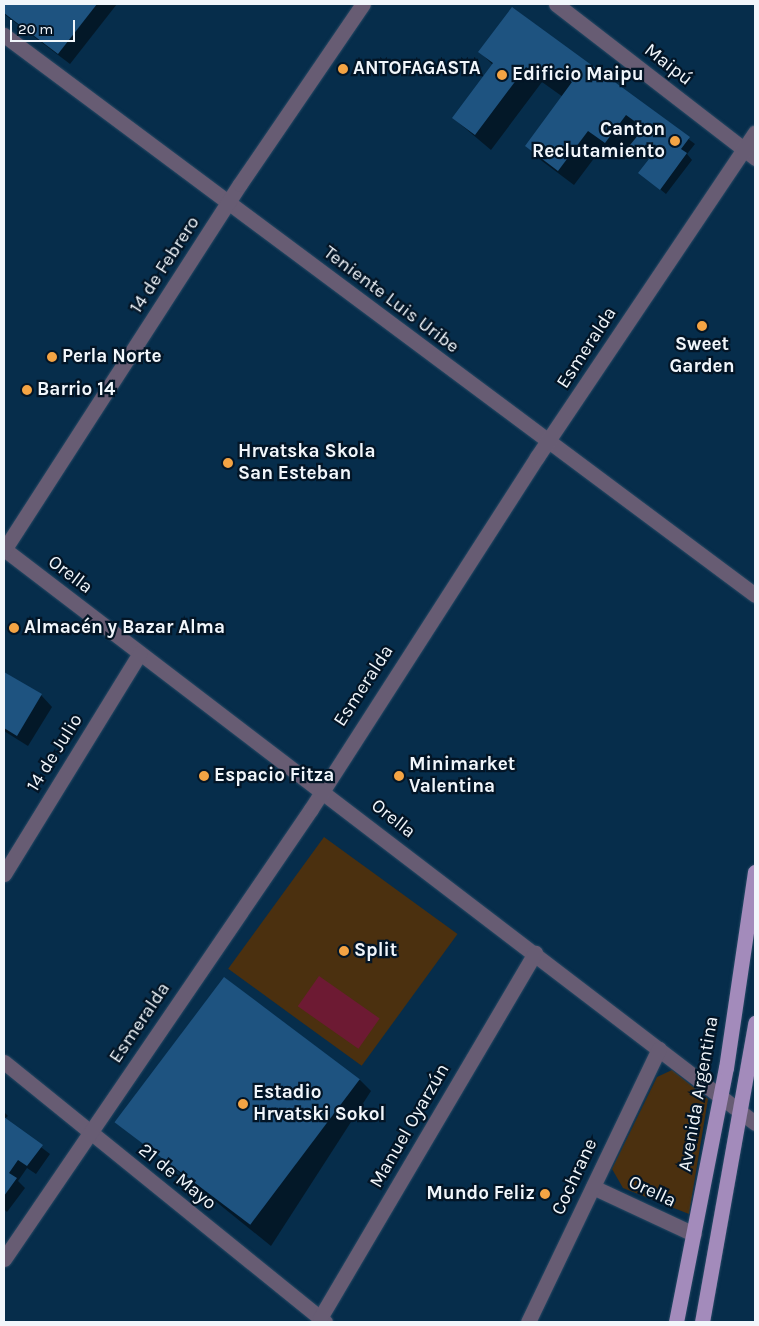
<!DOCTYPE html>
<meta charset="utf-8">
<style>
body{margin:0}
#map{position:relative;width:759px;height:1326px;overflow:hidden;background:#062d4b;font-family:Karla,sans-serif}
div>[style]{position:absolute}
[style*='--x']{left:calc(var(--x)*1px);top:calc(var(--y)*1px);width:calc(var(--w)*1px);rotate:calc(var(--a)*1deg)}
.green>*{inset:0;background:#4b300f;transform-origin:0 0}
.water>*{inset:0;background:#6d1a33;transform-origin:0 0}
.shadow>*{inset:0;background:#0007}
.building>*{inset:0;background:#1e5380;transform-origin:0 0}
.roads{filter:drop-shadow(0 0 1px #274964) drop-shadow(0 0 1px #274964)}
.minor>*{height:15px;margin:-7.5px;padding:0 7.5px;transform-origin:7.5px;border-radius:7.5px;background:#675c73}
.major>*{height:15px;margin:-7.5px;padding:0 7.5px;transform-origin:7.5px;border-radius:7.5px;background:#a38bbb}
.dots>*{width:14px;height:14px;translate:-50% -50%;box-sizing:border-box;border:2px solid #031526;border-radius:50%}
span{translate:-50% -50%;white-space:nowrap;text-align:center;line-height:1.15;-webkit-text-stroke:4.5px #031526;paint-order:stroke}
.street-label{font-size:19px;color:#f1f6fb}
.poi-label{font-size:19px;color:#f1f6fb;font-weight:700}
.left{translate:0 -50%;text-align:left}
.right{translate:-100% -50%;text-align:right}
.frame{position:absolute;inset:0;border:5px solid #f1f6fb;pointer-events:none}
.scale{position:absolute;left:10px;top:20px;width:65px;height:22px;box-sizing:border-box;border:2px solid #f1f6fb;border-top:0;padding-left:6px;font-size:15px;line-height:18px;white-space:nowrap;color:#f1f6fb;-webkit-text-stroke:4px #031526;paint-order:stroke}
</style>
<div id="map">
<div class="green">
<div style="left:324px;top:837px;width:165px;height:163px;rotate:36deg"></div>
<div style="clip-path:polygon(672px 1070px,708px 1099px,689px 1214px,623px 1188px,612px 1169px,657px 1077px)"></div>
</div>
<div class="water">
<div style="left:319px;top:976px;width:74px;height:37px;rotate:35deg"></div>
</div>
<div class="shadow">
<div style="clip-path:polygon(4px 4px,117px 4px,70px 64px,4px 14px)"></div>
<div style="clip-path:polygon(513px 8px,695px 144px,687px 154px,692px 160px,666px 194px,640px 173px,650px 160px,631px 144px,621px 158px,604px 145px,574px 185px,542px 161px,527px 146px,563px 97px,542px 82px,491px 150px,453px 118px,493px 65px,480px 52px)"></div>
<div style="clip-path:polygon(4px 673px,41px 695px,52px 707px,28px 746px,4px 731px)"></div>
<div style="clip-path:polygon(360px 1080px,371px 1091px,271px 1246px,126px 1129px)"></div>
<div style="clip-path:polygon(4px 1112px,8px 1116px,4px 1119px,50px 1154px,36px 1174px,27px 1168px,18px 1181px,25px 1188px,7px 1212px,4px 1209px)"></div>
</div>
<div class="building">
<div style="clip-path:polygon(4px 4px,97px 4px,58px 54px,4px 13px)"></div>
<div style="clip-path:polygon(512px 7px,690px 137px,681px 149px,687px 153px,660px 190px,638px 173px,649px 159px,630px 145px,644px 128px,626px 115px,605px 143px,588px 131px,558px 171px,525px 146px,572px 82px,555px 69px,545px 82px,526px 67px,475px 135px,452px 118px,493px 63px,478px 52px)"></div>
<div style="clip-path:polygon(4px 672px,42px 694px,17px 736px,4px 728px)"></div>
<div style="left:224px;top:977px;width:170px;height:182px;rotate:37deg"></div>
<div style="clip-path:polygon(4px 1117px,43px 1145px,27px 1166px,18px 1160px,9px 1173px,17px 1178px,4px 1196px)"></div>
</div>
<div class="roads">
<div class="minor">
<div style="--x:556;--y:4;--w:252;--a:37.7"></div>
<div style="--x:4;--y:35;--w:937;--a:36.71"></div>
<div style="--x:4;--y:549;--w:945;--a:37.39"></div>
<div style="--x:4;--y:550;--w:435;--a:-57.2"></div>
<div style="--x:240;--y:184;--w:218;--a:-55.7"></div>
<div style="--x:4;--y:874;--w:259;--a:-58.4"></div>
<div style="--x:4;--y:1062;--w:413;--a:39"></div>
<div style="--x:593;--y:1187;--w:111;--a:25"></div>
<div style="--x:4;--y:1259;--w:545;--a:-55.7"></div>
<div style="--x:311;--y:809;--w:418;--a:-57.3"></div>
<div style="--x:537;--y:457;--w:391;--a:-56.1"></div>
<div style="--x:320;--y:1318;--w:424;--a:-59.5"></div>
<div style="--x:528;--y:1322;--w:303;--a:-64.4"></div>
</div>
<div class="major">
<div style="--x:676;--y:1322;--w:259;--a:-78.9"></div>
<div style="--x:726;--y:1068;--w:198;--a:-81.6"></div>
<div style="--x:702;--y:1322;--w:304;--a:-79.9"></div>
</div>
</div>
<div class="dots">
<div style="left:343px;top:69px;background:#f4a444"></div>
<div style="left:502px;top:75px;background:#f4a444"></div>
<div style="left:675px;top:141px;background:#f4a444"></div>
<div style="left:702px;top:326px;background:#f4a444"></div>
<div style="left:52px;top:357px;background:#f4a444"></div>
<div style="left:27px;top:390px;background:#f4a444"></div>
<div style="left:228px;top:463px;background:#f4a444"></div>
<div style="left:14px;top:628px;background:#f4a444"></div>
<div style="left:204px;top:776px;background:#f4a444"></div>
<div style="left:399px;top:776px;background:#f4a444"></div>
<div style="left:344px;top:951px;background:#f4a444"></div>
<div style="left:243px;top:1104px;background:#f4a444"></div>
<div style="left:545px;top:1194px;background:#f4a444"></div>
</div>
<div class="street-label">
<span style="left:668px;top:65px;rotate:38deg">Maipú</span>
<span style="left:165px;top:265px;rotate:-57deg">14 de Febrero</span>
<span style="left:391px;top:300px;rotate:37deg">Teniente Luis Uribe</span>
<span style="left:587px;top:348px;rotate:-57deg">Esmeralda</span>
<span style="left:70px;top:575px;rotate:37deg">Orella</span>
<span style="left:364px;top:686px;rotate:-57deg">Esmeralda</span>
<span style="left:55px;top:753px;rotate:-58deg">14 de Julio</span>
<span style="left:393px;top:819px;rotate:38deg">Orella</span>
<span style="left:140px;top:1023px;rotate:-56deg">Esmeralda</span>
<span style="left:699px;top:1094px;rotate:-80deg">Avenida Argentina</span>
<span style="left:410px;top:1126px;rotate:-60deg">Manuel Oyarzún</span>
<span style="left:177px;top:1177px;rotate:39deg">21 de Mayo</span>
<span style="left:575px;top:1177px;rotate:-65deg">Cochrane</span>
<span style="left:652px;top:1192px;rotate:25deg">Orella</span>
</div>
<div class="poi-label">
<span class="left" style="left:353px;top:69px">ANTOFAGASTA</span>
<span class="left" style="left:512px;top:75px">Edificio Maipu</span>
<span class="right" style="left:665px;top:141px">Canton<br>Reclutamiento</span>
<span style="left:702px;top:356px">Sweet<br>Garden</span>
<span class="left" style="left:62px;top:357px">Perla Norte</span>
<span class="left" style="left:37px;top:390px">Barrio 14</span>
<span class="left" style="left:238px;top:463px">Hrvatska Skola<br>San Esteban</span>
<span class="left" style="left:24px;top:628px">Almacén y Bazar Alma</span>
<span class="left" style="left:409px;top:776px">Minimarket<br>Valentina</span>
<span class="left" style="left:214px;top:776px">Espacio Fitza</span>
<span class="left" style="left:354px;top:951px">Split</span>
<span class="left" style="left:253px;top:1104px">Estadio<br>Hrvatski Sokol</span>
<span class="right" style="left:535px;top:1194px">Mundo Feliz</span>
</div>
<div class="frame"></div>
<div class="scale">20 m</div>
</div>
